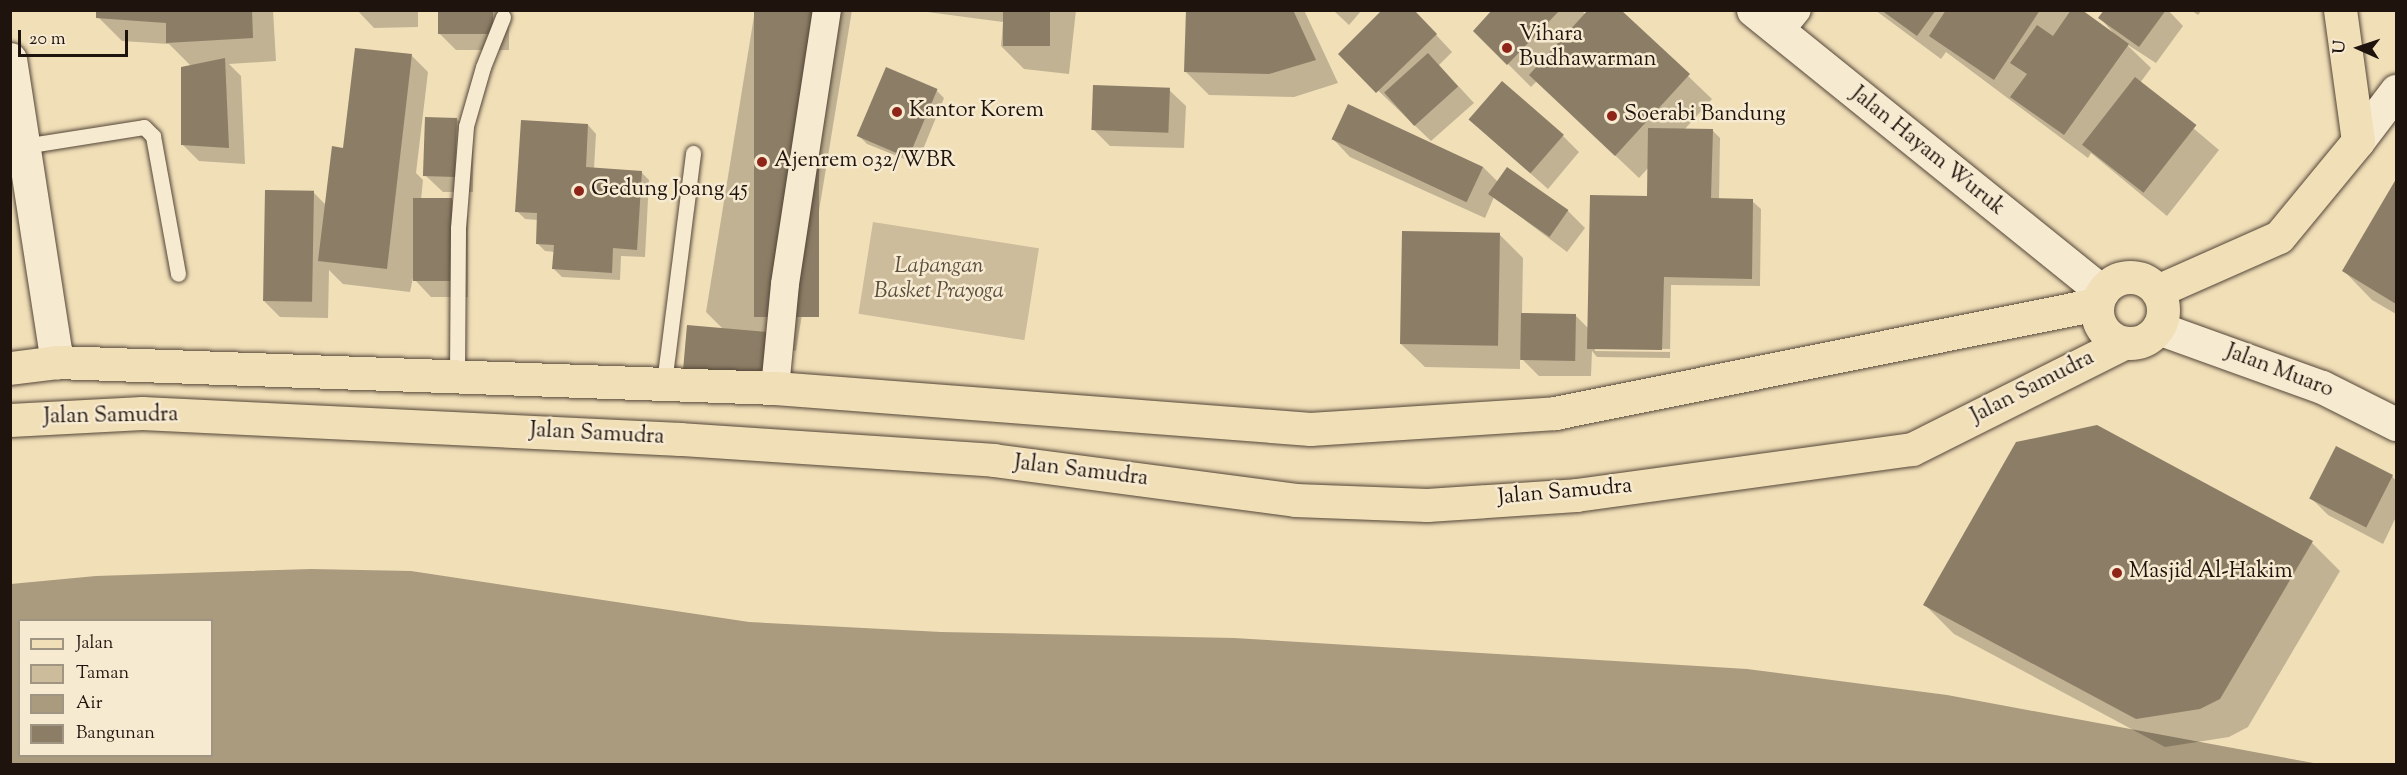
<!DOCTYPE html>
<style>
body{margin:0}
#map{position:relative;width:2407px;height:775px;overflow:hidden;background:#f1dfb8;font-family:"Sorts Mill Goudy",serif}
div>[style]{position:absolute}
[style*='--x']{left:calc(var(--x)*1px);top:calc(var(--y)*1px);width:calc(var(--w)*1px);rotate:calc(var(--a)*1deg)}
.green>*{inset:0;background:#cdbc9b;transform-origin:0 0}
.water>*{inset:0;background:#aa9a7e}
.shadow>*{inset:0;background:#0003}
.building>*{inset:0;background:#8c7d66;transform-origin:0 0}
.roads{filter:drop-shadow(0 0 2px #544638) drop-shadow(0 0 2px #544638)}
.lane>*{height:15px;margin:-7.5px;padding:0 7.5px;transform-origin:7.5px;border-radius:7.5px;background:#f6ead1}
.street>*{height:28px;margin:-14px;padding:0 14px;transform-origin:14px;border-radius:14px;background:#f6ead1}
.secondary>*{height:33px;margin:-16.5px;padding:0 16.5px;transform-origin:16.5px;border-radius:16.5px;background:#f6ead1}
.primary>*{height:33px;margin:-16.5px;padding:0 16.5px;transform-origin:16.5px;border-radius:16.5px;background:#f1dfb8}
.primary>.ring{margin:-16.5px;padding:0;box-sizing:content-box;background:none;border:33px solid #f1dfb8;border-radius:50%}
.dots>*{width:16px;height:16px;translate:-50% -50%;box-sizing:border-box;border:3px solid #f6ead1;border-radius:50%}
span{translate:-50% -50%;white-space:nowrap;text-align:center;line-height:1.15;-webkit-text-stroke:5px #f6ead1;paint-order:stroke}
.poi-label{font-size:22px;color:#1f130d}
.left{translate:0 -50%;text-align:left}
.street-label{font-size:22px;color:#1f130d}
.park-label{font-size:22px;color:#5c4e3f;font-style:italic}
.frame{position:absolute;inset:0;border:12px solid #1f130d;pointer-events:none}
.legend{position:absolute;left:18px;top:619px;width:195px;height:138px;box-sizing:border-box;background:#f6ead1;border:2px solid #a09483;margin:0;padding:8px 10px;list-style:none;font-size:18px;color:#1f130d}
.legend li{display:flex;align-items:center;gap:12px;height:30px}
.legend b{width:30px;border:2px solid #a09483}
.north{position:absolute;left:2329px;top:18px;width:60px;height:60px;-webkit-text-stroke:4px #f6ead1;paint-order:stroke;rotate:273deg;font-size:16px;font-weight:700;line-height:24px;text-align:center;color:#1f130d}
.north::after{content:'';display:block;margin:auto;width:21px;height:27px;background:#1f130d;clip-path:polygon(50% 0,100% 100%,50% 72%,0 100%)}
.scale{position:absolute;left:18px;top:30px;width:110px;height:27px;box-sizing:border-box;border:3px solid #1f130d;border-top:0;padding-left:8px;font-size:18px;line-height:21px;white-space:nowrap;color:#1f130d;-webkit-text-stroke:4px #f6ead1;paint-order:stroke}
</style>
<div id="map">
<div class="green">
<div style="left:873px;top:222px;width:168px;height:93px;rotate:9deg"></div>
</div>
<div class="water">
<div style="clip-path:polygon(evenodd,311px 569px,411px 571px,749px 622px,941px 632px,1234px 638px,1747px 669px,1947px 695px,2319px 764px,11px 764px,11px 584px,96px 576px,311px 569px,20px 620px,212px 620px,212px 756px,20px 756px,20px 620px)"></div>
</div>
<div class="shadow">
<div style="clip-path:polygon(97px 10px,273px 10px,276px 61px,229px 64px,241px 76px,245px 164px,199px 161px,182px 144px,191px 66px,169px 44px,122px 41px,98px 17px)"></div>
<div style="clip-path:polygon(357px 10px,418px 10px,418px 27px,374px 28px)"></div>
<div style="clip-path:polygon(440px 10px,509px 10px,509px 50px,456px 50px,440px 34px)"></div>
<div style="clip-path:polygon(755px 10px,852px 10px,796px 351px,723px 329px,706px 312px)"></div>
<div style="clip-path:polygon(912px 10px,1076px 10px,1069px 74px,1024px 69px,1001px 46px,1003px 22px)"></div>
<div style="clip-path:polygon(1188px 10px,1304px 10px,1338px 83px,1294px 97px,1209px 95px,1186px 72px)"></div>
<div style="clip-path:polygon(1333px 10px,1362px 10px,1349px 25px)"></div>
<div style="clip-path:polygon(1413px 10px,1452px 52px,1439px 65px,1474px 103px,1431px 141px,1340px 54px)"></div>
<div style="clip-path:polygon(evenodd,1494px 10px,1581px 10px,1586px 15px,1619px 10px,1712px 99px,1684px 130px,1712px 130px,1720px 138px,1719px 200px,1752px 201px,1761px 209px,1760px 286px,1671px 285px,1670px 358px,1597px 357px,1592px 351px,1591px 376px,1539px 376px,1520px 357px,1520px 369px,1425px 367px,1401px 344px,1500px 235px,1523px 258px,1522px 314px,1575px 315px,1589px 329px,1649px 197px,1649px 167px,1639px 178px,1537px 81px,1531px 87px,1475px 31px,1494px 10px,1595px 348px,1670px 349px,1670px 352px,1595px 351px,1595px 348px)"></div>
<div style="clip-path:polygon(1875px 10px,2080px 10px,2119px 39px,2100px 18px,2106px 10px,2168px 10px,2183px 26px,2156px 63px,2125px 43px,2151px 68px,2140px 83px,2219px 150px,2167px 216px,2091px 153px,2088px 158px,1946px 52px,1941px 59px)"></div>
<div style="clip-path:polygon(2191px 10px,2202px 10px,2198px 15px)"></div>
<div style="clip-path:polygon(412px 56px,428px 72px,416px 173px,423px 180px,421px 200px,451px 199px,468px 216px,468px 297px,431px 297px,415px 280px,415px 268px,410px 292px,343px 284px,329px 270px,328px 318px,280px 317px,263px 300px,314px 193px,326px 205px,348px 150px)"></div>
<div style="clip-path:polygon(936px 90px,944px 98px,917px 164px,867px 144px,859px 136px)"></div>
<div style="clip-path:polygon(1169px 90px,1186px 106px,1184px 148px,1110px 146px,1094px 130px)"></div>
<div style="clip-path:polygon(1349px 106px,1483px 167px,1498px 182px,1508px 169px,1568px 211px,1585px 228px,1567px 252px,1494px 197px,1485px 218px,1350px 157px,1334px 140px)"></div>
<div style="clip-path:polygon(457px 119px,473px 136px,473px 192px,443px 192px,426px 176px)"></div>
<div style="clip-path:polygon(588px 125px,596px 134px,594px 169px,641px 172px,649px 180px,645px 257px,621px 256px,620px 280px,562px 277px,553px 268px,555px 252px,545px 251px,537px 243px,538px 220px,525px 219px,517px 211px)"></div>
<div style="clip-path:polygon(1488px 136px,1563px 136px,1579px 152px,1548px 189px)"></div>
<div style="clip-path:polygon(2396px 182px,2396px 314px,2372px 300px,2344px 271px)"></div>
<div style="clip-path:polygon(2392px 476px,2396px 481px,2396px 517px,2383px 544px,2328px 515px,2311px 498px)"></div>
<div style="clip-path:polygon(2312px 543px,2340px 571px,2248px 727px,2229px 737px,2165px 747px,1954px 634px,1925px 605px)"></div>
</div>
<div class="building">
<div style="clip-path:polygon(96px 10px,252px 10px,253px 38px,166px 43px,166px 23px,96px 18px)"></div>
<div style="left:438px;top:10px;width:55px;height:24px"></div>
<div style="left:754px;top:10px;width:65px;height:307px"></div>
<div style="left:1003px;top:10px;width:47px;height:36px"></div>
<div style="clip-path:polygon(1186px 10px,1293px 10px,1316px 60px,1269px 74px,1184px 72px)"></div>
<div style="clip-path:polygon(1382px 10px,1414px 10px,1437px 34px,1376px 93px,1338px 54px)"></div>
<div style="clip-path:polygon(1492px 10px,1560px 10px,1507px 65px,1473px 31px)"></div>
<div style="clip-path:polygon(1588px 10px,1621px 10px,1690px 74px,1615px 156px,1529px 75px)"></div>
<div style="clip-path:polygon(1881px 10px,1936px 10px,1917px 36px)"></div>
<div style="clip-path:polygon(1946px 10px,2040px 10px,1994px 80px,1929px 36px)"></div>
<div style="clip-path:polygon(2071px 10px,2082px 10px,2129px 44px,2064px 135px,2010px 97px,2027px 74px,2010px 63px,2037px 25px,2053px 36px)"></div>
<div style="clip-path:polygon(2104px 10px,2166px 10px,2139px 47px,2098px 18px)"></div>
<div style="clip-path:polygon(355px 48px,412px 54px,387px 269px,318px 261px,332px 146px,343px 148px)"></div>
<div style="left:1428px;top:53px;width:45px;height:59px;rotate:48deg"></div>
<div style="clip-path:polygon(225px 58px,229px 148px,181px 145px,181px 67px)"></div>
<div style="left:886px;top:67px;width:56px;height:75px;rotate:23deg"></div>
<div style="left:2135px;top:77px;width:78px;height:86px;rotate:38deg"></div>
<div style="left:1502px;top:81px;width:82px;height:51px;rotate:41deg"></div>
<div style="left:1093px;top:85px;width:77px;height:45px;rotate:2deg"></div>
<div style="left:1348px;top:104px;width:149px;height:39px;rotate:25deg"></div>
<div style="left:425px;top:117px;width:32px;height:59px;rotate:2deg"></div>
<div style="clip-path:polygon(521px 120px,588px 124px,586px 167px,642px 171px,637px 250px,613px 248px,612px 273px,552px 269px,554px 245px,536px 244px,537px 213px,515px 212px)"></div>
<div style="clip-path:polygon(1648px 128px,1713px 129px,1711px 198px,1753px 199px,1752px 279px,1664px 277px,1662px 350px,1587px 349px,1590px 195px,1647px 196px)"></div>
<div style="left:1507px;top:167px;width:75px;height:33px;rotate:35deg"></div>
<div style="clip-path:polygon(2396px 179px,2396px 304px,2342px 271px)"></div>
<div style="left:265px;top:190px;width:49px;height:111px;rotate:1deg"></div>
<div style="left:413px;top:198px;width:39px;height:83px"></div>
<div style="left:1402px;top:231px;width:98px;height:113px;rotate:1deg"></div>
<div style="left:1521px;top:313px;width:55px;height:47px;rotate:1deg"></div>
<div style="left:687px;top:325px;width:85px;height:45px;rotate:5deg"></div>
<div style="clip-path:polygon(2097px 425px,2313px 541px,2220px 699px,2200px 709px,2136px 719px,1923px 605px,2016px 442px)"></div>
<div style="left:2336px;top:446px;width:64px;height:59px;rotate:27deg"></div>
</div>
<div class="roads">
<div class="lane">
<div style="--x:24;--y:146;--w:121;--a:-9"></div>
<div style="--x:144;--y:127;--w:13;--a:45"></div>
<div style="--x:153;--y:136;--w:140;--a:79.7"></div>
<div style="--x:457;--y:374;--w:146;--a:-89.6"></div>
<div style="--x:458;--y:228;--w:102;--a:-85.5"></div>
<div style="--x:466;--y:126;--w:61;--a:-73.9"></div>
<div style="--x:483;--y:67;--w:54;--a:-68.2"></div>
<div style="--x:664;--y:383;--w:232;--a:-82.8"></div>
</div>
<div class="street">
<div style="--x:1779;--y:32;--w:28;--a:-51"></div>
<div style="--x:775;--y:388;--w:104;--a:-84.5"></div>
<div style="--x:785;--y:284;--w:277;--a:-81.3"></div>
</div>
<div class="secondary">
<div style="--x:1753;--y:10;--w:449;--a:38.9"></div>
<div style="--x:10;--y:59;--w:307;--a:81.2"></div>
<div style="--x:2358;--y:141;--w:63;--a:-52.8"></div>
<div style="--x:2158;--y:328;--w:174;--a:19.8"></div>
<div style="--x:2322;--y:387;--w:83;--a:26.6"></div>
</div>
<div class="primary">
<div class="ring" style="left:2097px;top:277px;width:33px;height:33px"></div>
<div style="--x:2157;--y:291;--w:133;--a:-23.9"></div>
<div style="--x:2279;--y:237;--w:124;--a:-50.5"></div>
<div style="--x:2358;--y:141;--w:132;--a:-97.8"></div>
<div style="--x:10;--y:368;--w:47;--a:-7.3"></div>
<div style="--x:57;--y:362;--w:718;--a:2.07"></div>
<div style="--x:775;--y:388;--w:537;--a:4.38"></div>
<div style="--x:1310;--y:429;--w:246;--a:-3.7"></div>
<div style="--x:1555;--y:413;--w:553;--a:-11.37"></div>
<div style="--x:10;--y:420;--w:132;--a:-3"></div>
<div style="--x:142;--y:413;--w:539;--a:2.77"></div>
<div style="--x:680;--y:439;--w:314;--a:3.8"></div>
<div style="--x:993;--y:460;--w:305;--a:7.5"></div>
<div style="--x:1295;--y:500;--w:132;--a:2.2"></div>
<div style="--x:1427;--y:505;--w:149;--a:-3.8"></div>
<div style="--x:1576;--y:495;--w:339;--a:-7.8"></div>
<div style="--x:1912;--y:449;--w:237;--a:-26.6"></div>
</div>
</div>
<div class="dots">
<div style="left:1507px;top:48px;background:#8f2418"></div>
<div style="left:897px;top:112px;background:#8f2418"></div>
<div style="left:1612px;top:116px;background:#8f2418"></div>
<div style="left:762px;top:162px;background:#8f2418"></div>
<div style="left:579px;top:191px;background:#8f2418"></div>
<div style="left:2117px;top:573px;background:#8f2418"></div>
</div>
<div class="poi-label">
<span class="left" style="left:1519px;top:48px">Vihara<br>Budhawarman</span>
<span class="left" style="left:909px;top:112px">Kantor Korem</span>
<span class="left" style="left:1624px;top:116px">Soerabi Bandung</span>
<span class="left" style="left:774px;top:162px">Ajenrem 032/WBR</span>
<span class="left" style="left:591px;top:191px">Gedung Joang 45</span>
<span class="left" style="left:2129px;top:573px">Masjid Al-Hakim</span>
</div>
<div class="street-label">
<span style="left:1927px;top:152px;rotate:39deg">Jalan Hayam Wuruk</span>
<span style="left:2279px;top:372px;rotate:21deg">Jalan Muaro</span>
<span style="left:2033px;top:388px;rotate:-27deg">Jalan Samudra</span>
<span style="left:111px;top:417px;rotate:-1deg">Jalan Samudra</span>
<span style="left:597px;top:435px;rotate:3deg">Jalan Samudra</span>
<span style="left:1081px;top:472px;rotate:7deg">Jalan Samudra</span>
<span style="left:1565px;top:493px;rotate:-5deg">Jalan Samudra</span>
</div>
<div class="park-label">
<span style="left:939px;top:280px">Lapangan<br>Basket Prayoga</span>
</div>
<div class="frame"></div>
<ul class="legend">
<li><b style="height:8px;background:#f1dfb8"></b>Jalan</li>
<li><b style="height:16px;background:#cdbc9b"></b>Taman</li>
<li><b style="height:16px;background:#aa9a7e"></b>Air</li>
<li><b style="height:16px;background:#8c7d66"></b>Bangunan</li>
</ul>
<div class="north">U</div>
<div class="scale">20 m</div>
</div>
